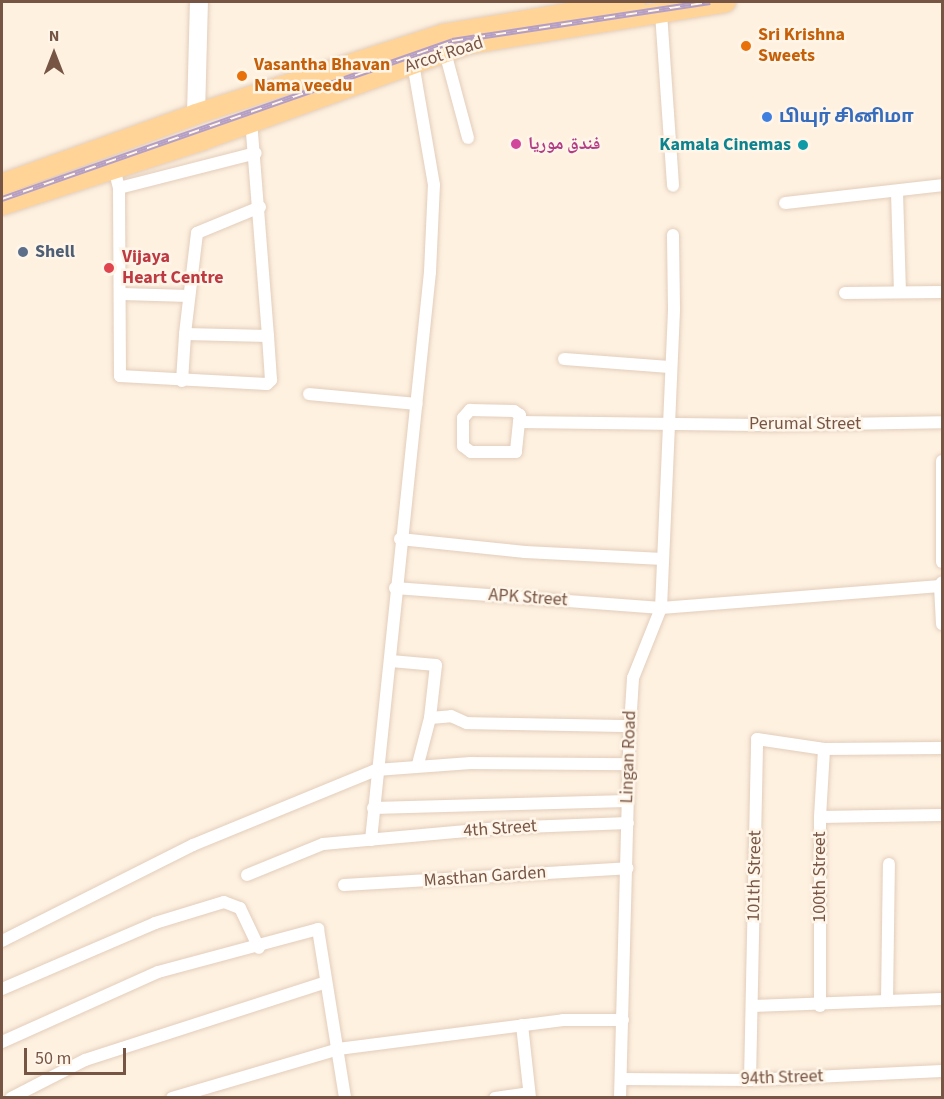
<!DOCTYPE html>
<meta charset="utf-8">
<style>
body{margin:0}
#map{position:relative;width:944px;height:1099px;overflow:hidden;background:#fef1e0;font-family:"Source Sans 3","Noto Naskh Arabic","Noto Sans Tamil",sans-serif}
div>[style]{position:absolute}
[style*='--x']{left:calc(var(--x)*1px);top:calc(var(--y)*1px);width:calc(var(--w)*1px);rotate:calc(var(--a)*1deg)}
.roads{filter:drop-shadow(0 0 2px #e3cdbb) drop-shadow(0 0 2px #e3cdbb)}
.street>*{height:12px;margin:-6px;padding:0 6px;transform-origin:6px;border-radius:6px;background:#fff}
.secondary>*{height:18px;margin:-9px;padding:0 9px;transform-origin:9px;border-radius:9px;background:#fff}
.primary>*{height:20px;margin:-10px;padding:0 10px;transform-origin:10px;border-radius:10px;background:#ffd496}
.rail>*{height:6px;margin-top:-3px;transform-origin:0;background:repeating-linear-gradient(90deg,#fff5e8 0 11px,#b39ec8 0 22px);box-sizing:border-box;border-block:2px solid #b39ec8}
.dots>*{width:16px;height:16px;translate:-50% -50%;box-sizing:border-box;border:3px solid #fff5e8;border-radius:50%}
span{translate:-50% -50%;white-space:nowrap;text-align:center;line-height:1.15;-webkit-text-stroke:5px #fff5e8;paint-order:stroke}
.food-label{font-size:18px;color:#c56008;font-weight:700}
.left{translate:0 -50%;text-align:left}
.street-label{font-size:18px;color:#775545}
.shop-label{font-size:18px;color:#366cbe;font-weight:700}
.hotel-label{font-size:18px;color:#b23c85;font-weight:700}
.culture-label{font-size:18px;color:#0d838f;font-weight:700}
.right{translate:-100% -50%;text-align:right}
.service-label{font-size:18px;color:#4e5e75;font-weight:700}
.health-label{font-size:18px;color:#be3a42;font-weight:700}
.frame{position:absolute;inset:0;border:3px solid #775545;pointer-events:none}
.north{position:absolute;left:24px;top:24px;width:60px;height:60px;-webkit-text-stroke:4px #fff5e8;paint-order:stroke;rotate:0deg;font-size:16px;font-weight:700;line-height:24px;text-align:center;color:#775545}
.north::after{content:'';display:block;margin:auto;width:21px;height:27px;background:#775545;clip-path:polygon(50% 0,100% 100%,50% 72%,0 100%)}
.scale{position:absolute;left:24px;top:1048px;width:102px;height:27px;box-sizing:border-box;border:3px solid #775545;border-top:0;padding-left:8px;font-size:18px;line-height:21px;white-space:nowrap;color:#775545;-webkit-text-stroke:4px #fff5e8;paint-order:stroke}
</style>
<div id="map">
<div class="roads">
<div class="street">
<div style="--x:661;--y:13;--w:173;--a:86"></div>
<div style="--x:445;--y:52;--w:89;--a:75"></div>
<div style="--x:114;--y:168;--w:21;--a:76"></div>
<div style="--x:119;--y:188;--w:188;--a:89.7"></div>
<div style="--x:120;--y:376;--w:147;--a:3.1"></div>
<div style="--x:267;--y:384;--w:6;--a:-45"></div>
<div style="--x:271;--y:380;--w:44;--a:-93.9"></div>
<div style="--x:268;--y:336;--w:215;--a:-94.5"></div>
<div style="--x:119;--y:188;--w:141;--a:-14.3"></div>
<div style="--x:897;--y:192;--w:99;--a:88.3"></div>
<div style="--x:785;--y:203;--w:158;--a:-6.5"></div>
<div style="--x:260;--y:207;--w:68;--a:157.6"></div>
<div style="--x:197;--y:233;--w:102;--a:96.8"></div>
<div style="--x:185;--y:334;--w:83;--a:1.4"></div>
<div style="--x:845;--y:293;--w:97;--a:-0.6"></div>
<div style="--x:122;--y:294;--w:67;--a:1.7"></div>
<div style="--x:564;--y:359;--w:106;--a:4.3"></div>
<div style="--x:182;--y:381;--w:47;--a:-86.3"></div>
<div style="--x:309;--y:394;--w:108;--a:5.3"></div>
<div style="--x:519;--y:422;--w:30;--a:96"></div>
<div style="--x:516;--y:452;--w:45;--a:180"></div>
<div style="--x:471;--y:452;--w:10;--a:-143"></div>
<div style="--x:463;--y:446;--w:28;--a:-90"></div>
<div style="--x:463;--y:418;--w:11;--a:-49"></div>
<div style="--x:470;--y:410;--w:44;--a:1.3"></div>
<div style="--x:514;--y:411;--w:7;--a:34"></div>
<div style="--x:520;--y:415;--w:7;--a:98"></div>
<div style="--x:519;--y:422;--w:259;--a:0.7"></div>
<div style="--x:778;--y:425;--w:164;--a:-1"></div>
<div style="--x:942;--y:461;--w:101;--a:90"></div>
<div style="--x:400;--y:539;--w:126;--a:5.9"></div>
<div style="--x:525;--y:552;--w:138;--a:2.9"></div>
<div style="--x:940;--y:586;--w:38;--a:87"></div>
<div style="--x:395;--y:588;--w:267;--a:4.3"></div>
<div style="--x:661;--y:608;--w:280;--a:-4.5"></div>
<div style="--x:940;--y:586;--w:4;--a:-63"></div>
<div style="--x:391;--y:661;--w:45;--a:5.1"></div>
<div style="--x:436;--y:665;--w:53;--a:96.5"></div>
<div style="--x:430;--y:718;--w:48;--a:104.6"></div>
<div style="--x:430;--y:718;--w:21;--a:-5"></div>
<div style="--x:451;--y:716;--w:17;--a:24"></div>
<div style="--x:467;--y:723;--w:163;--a:1.1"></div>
<div style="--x:373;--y:808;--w:254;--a:-1.6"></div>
<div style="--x:820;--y:817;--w:122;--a:-0.9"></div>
<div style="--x:371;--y:840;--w:571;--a:-84.07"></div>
<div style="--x:430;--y:272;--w:87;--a:-87.4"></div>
<div style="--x:434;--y:185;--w:123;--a:-99.8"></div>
<div style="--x:247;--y:875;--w:82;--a:-22.2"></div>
<div style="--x:323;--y:844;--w:177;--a:-5.2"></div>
<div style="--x:499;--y:828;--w:129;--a:-2.2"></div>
<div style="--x:344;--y:885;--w:284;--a:-3.4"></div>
<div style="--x:2;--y:941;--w:214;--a:-26.7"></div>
<div style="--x:193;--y:845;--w:198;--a:-22.3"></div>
<div style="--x:376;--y:770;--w:95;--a:-4.2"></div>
<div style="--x:471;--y:763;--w:157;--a:0.4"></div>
<div style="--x:2;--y:989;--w:167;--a:-23.3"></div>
<div style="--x:155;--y:923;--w:72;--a:-16.9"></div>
<div style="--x:224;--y:902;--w:17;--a:21"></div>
<div style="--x:240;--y:908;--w:44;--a:64.6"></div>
<div style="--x:887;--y:1001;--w:137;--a:-89.2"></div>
<div style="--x:752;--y:1006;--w:190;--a:-2.1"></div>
<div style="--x:820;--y:1006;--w:189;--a:-90"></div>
<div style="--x:820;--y:817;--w:68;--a:-86.6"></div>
<div style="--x:522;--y:1025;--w:73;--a:83.7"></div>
<div style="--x:2;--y:1042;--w:171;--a:-24.2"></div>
<div style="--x:158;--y:972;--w:166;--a:-15"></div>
<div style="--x:318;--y:929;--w:171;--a:80.9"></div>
<div style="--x:621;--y:1079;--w:129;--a:0.4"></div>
<div style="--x:750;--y:1080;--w:192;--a:-2.7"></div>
<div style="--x:750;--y:1080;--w:341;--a:-88.8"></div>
<div style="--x:757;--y:739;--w:68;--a:8.5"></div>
<div style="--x:824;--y:749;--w:118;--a:-0.5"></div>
<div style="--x:11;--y:1098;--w:83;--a:-27.2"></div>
<div style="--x:85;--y:1060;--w:253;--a:-17.9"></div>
<div style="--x:172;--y:1098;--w:173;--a:-16.4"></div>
<div style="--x:338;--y:1049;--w:227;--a:-7.3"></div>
<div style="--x:563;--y:1020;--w:60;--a:0"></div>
<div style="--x:495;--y:1098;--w:34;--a:-8"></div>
<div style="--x:620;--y:1098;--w:372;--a:-88.5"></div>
<div style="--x:630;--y:726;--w:48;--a:-86.4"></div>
<div style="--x:633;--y:678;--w:75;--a:-68.2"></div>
<div style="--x:661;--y:608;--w:299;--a:-87.5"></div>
<div style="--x:674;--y:309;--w:74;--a:-90.8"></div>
</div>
<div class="secondary">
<div style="--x:196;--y:114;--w:112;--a:-88.5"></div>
</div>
<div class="primary">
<div style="--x:2;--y:184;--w:206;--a:-19.8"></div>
<div style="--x:196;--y:114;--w:261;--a:-17.9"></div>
<div style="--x:444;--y:34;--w:194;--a:-9.5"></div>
<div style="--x:2;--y:205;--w:211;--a:-17.9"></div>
<div style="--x:203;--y:140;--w:282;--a:-19.9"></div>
<div style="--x:468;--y:44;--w:261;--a:-9.2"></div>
</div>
</div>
<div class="rail">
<div style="--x:2;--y:199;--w:477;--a:-19.3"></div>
<div style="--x:452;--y:41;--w:261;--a:-8.6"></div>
</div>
<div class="dots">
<div style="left:746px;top:46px;background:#e8710a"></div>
<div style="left:242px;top:76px;background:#e8710a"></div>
<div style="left:767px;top:117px;background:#3f7fe0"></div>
<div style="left:516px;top:144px;background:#d1479c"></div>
<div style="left:803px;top:145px;background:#0f9aa8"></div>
<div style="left:23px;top:252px;background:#5c6f8a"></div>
<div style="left:109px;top:268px;background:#e0444e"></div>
</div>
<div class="food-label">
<span class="left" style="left:758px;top:46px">Sri Krishna<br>Sweets</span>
<span class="left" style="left:254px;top:76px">Vasantha Bhavan<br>Nama veedu</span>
</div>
<div class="street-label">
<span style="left:444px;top:55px;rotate:-18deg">Arcot Road</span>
<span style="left:805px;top:424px">Perumal Street</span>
<span style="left:528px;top:598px;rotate:4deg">APK Street</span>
<span style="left:629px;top:757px;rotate:-88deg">Lingan Road</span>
<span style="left:500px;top:829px;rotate:-4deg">4th Street</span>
<span style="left:755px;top:876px;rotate:-89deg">101th Street</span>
<span style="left:485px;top:877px;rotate:-4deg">Masthan Garden</span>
<span style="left:820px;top:877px;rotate:-90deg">100th Street</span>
<span style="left:782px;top:1078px;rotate:-2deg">94th Street</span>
</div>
<div class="shop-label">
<span class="left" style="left:779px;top:117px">பியுர் சினிமா</span>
</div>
<div class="hotel-label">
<span class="left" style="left:528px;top:144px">فندق موريا</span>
</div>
<div class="culture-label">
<span class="right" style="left:791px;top:145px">Kamala Cinemas</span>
</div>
<div class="service-label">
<span class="left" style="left:35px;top:252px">Shell</span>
</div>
<div class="health-label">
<span class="left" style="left:122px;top:268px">Vijaya<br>Heart Centre</span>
</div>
<div class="frame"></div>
<div class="north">N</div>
<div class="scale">50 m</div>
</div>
